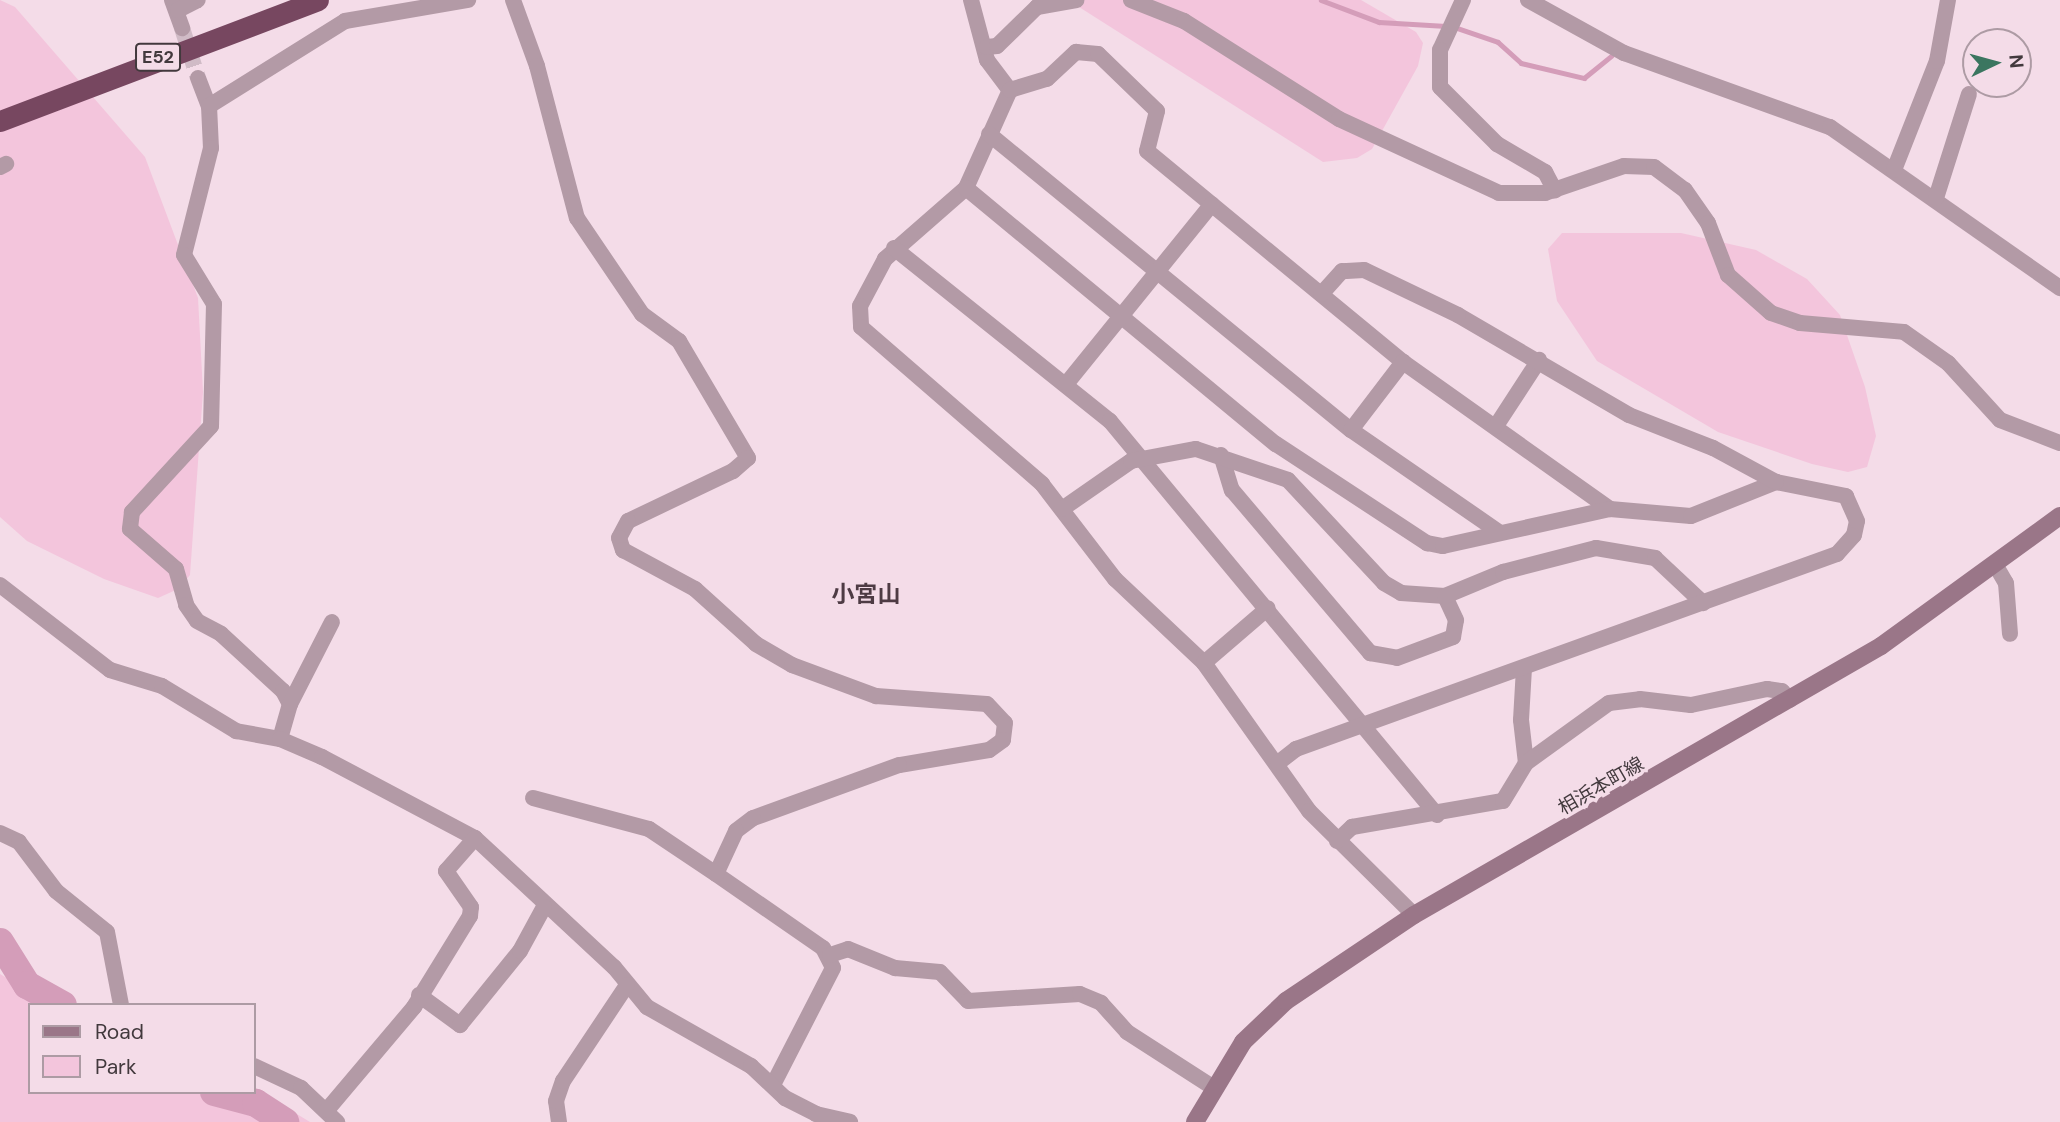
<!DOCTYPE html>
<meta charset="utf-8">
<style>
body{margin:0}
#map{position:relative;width:2060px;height:1122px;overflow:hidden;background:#f4dce8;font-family:"DM Sans","Noto Sans JP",sans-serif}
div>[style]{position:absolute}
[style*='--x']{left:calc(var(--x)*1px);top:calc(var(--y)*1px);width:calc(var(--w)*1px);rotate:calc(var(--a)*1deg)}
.green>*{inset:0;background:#f3c5dc}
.stream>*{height:4.5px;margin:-2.25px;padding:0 2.25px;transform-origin:2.25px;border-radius:2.25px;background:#d49db9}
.river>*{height:28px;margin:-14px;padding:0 14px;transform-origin:14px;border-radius:14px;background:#d49db9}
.street-tunnel>*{height:16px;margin-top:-8px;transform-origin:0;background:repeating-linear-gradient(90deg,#d0bbc6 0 16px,transparent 0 24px)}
.street>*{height:16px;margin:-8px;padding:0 8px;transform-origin:8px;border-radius:8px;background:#b39aa6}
.secondary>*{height:18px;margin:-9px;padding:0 9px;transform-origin:9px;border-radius:9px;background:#9a7688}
.highway>*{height:21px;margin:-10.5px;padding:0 10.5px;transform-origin:10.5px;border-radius:10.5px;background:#774760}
span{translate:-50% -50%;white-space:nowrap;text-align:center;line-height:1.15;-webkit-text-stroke:7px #f4dce8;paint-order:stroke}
.shield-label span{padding:2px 5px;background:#f4dce8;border:2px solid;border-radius:5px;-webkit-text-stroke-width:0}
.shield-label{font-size:18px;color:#42393d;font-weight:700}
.street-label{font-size:19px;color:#42393d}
.quarter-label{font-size:23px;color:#4e3b44;font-weight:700}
.legend{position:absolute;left:28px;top:1003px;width:228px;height:91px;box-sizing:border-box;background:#f4dce8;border:2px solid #ad9ba4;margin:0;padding:9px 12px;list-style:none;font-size:21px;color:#42393d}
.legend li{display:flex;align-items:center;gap:14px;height:35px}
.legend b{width:35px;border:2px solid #ad9ba4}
.north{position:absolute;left:1962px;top:28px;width:70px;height:70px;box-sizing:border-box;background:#f4dce8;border:2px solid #ad9ba4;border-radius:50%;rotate:85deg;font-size:19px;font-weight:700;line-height:28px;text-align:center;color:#42393d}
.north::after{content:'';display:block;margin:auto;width:24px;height:32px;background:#3b7660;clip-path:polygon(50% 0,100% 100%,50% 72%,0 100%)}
</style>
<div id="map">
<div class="green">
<div style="clip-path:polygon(0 0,15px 7px,145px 157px,198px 298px,203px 392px,190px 575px,178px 589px,158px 598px,104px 579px,27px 541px,0 517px)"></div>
<div style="clip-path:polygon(1068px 0,1361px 0,1416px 32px,1423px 43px,1418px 66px,1372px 149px,1357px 158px,1323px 162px)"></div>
<div style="clip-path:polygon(1562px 233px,1681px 233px,1756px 250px,1807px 279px,1840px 315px,1865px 387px,1876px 436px,1867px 467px,1848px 472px,1812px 464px,1718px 432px,1597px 361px,1557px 301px,1548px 249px)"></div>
<div style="clip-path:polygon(0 974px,53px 1005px,30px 1005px,30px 1092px,254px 1092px,254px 1088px,310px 1122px,0 1122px)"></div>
</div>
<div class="stream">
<div style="--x:1321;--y:0;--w:62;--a:20.8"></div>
<div style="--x:1379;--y:22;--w:67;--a:3.4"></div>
<div style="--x:1454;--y:27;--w:46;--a:18.8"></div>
<div style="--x:1498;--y:42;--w:31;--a:42"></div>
<div style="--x:1521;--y:63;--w:65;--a:13.4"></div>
<div style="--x:1584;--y:78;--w:35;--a:-39"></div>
</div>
<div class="river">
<div style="--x:0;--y:942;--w:51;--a:57.9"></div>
<div style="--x:27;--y:985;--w:41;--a:29.1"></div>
<div style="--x:214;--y:1092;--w:43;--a:14.7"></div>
<div style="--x:256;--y:1103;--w:35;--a:33"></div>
</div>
<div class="street-tunnel">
<div style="--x:182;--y:28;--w:52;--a:72.3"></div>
</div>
<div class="street">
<div style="--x:172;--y:0;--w:30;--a:70"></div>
<div style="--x:513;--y:0;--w:70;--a:70"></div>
<div style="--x:537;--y:66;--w:157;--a:75.3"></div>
<div style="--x:577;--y:218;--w:116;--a:55.9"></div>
<div style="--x:642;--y:314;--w:46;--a:36.1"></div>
<div style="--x:679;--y:341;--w:136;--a:59.5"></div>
<div style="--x:748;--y:458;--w:20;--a:139"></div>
<div style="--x:733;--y:471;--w:116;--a:154.5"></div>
<div style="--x:628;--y:521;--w:19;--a:118"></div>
<div style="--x:619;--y:538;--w:13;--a:72"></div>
<div style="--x:623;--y:550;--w:82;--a:28.4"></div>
<div style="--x:695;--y:589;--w:82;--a:42"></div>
<div style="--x:756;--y:644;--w:42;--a:30.3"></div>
<div style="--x:792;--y:665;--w:90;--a:20.3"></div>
<div style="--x:876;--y:696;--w:111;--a:4.1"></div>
<div style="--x:987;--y:704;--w:26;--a:47"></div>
<div style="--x:1005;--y:723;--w:17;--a:97"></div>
<div style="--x:1003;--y:740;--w:17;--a:144"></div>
<div style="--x:989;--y:750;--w:91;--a:170.5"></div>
<div style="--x:899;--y:765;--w:155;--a:160"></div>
<div style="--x:753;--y:818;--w:21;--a:143"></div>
<div style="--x:736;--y:831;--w:47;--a:114.9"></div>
<div style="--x:716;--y:874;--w:130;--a:34.7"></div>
<div style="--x:823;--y:948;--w:22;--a:63"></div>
<div style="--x:833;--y:968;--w:129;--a:117.2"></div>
<div style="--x:971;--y:0;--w:62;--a:75.1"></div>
<div style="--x:987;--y:60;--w:38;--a:53"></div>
<div style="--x:1131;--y:0;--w:57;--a:21.6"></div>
<div style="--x:1184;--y:21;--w:183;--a:32.3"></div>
<div style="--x:1339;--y:119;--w:176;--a:24.8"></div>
<div style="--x:1499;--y:193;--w:46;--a:0"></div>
<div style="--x:1545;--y:193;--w:83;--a:-18.9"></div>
<div style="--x:1624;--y:166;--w:30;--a:2"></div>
<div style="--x:1654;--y:167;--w:39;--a:37"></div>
<div style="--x:1685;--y:190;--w:40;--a:55.1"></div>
<div style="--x:1708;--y:223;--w:56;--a:69"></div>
<div style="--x:1728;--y:275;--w:57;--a:41.5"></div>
<div style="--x:1771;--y:313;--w:31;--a:19"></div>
<div style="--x:1800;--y:323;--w:104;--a:4.9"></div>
<div style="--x:1904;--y:332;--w:54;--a:35.2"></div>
<div style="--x:1948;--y:363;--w:77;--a:47.6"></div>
<div style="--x:2000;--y:420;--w:64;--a:21"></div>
<div style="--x:1463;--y:0;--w:55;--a:114.7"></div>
<div style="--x:1440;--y:50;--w:37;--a:90"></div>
<div style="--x:1440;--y:87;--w:81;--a:45"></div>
<div style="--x:1497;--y:144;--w:56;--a:30.3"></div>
<div style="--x:1545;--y:172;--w:21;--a:62"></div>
<div style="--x:1528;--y:0;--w:110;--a:28.9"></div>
<div style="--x:1624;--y:53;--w:219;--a:19.8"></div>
<div style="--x:1830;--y:127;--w:281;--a:35"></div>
<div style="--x:178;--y:10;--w:22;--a:-27"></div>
<div style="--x:987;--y:47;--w:10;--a:-6"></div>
<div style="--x:997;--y:46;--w:56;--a:-44.3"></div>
<div style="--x:1037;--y:7;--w:40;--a:-10"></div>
<div style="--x:198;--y:78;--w:30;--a:69"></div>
<div style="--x:209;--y:106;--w:42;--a:87.3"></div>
<div style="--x:211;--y:148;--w:110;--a:104.2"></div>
<div style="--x:184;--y:255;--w:57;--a:58.5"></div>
<div style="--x:214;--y:304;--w:122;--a:91.4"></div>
<div style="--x:211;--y:426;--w:117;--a:132.6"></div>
<div style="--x:132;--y:512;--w:17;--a:97"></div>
<div style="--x:130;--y:529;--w:61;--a:41"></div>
<div style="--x:176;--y:569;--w:37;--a:74"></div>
<div style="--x:186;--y:605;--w:19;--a:55"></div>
<div style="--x:197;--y:621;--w:27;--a:28"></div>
<div style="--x:221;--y:634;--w:84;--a:42.6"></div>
<div style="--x:283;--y:691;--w:15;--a:62"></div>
<div style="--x:290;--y:704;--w:36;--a:106"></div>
<div style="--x:1010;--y:90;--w:107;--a:114.2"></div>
<div style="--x:966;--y:188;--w:108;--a:138.8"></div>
<div style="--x:885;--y:259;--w:53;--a:118"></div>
<div style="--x:860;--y:306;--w:21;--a:87"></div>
<div style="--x:861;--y:327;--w:240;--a:40.9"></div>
<div style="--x:1042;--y:484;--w:120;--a:52.5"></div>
<div style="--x:1115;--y:579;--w:122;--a:43.3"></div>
<div style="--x:1204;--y:663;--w:181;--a:54.6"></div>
<div style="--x:1309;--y:811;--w:148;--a:44.7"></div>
<div style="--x:1010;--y:90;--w:39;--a:-17"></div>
<div style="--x:1047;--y:79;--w:40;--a:-43"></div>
<div style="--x:1076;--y:52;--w:22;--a:5"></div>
<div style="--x:1098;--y:54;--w:82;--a:44"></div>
<div style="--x:1157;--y:111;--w:41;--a:104"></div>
<div style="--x:1147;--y:151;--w:332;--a:39.5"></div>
<div style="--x:1403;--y:362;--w:254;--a:35.4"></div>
<div style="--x:209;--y:106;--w:160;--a:-32"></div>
<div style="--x:345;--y:21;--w:125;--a:-9.7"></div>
<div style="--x:989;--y:134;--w:468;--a:39.3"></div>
<div style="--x:1351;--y:430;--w:180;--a:34.6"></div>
<div style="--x:0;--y:167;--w:7;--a:-27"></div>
<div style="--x:1894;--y:170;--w:117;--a:-68.5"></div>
<div style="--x:1937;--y:61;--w:62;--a:-79.8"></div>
<div style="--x:966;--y:188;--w:402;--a:39.6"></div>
<div style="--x:1276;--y:444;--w:181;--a:33.3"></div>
<div style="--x:1427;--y:543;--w:16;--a:11"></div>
<div style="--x:1443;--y:546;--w:171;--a:-12.5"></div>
<div style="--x:1610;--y:509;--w:81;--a:4.9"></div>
<div style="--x:1691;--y:516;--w:92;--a:-21.8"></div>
<div style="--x:1936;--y:198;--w:109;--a:-72.4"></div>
<div style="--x:894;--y:248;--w:277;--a:38.7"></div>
<div style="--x:1110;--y:421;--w:512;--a:50.31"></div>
<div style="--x:1067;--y:383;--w:230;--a:-51"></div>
<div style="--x:1496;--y:426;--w:79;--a:-56.9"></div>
<div style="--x:1351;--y:430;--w:86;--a:-52.6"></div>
<div style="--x:1221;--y:455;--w:37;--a:73"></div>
<div style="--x:1232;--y:490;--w:214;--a:49.7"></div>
<div style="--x:1370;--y:653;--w:27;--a:10"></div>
<div style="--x:1397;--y:658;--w:60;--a:-20.6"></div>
<div style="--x:1453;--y:637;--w:17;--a:-80"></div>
<div style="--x:1456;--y:620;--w:26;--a:-115"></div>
<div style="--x:1062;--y:509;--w:84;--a:-34.8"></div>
<div style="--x:1131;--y:461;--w:66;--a:-10.5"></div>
<div style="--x:1196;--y:449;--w:97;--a:18.6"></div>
<div style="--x:1288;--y:480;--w:141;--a:47"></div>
<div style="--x:1384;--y:583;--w:20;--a:30"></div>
<div style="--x:1401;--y:593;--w:44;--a:3.9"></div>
<div style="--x:1445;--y:596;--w:63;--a:-22.5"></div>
<div style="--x:1503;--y:572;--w:96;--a:-14.5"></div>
<div style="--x:1596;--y:548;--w:60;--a:9.6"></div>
<div style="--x:1655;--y:558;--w:66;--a:43.2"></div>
<div style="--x:1996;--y:566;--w:20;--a:60"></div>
<div style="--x:2006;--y:583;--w:51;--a:85.5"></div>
<div style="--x:0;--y:585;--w:139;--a:37.7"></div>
<div style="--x:110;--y:670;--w:54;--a:17.1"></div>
<div style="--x:162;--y:686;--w:87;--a:31.3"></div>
<div style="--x:236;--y:731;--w:45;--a:10.3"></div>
<div style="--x:280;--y:739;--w:46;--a:23.2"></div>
<div style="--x:322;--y:757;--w:173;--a:27.9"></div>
<div style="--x:475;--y:838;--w:190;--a:42.9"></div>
<div style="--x:614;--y:967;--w:52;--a:50.5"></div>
<div style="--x:647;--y:1007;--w:120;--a:29.6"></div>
<div style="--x:751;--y:1066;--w:47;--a:43.3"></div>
<div style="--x:785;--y:1098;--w:35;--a:27"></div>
<div style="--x:816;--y:1114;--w:35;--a:13"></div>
<div style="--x:1204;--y:663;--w:84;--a:-40.7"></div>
<div style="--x:1524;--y:668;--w:52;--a:93.3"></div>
<div style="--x:1521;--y:720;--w:43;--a:83.4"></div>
<div style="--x:290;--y:704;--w:92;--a:-62.9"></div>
<div style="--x:1278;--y:763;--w:23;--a:-38"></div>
<div style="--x:1296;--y:749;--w:575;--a:-19.82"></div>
<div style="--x:1837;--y:554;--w:25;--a:-48"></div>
<div style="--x:1854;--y:535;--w:14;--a:-78"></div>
<div style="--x:1857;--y:521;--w:27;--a:-114"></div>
<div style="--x:1846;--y:496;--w:71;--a:-168.7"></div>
<div style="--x:1776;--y:482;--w:72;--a:-151.6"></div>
<div style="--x:1713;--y:448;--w:90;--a:-158.6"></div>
<div style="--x:1629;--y:415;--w:198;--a:-149.7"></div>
<div style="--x:1458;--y:315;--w:104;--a:-154.4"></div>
<div style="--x:1364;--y:270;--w:22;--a:177"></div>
<div style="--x:1342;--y:271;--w:31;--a:132"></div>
<div style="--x:533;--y:798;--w:120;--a:15"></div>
<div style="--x:649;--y:829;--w:81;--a:33.9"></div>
<div style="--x:0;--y:833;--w:21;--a:25"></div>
<div style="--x:19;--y:842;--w:61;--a:52.9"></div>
<div style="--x:56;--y:891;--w:65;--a:38.8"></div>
<div style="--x:107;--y:932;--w:74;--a:79.1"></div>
<div style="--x:1337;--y:841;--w:21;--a:-43"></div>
<div style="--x:1352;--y:827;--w:153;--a:-9.8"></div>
<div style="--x:1503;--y:801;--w:44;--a:-58.8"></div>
<div style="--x:1526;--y:763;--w:102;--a:-35.9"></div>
<div style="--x:1609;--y:703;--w:31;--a:-7"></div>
<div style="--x:1640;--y:699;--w:51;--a:6.7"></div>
<div style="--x:1691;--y:705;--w:78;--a:-11.9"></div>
<div style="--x:1767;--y:689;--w:15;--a:8"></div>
<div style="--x:1782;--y:691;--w:12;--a:48"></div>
<div style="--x:830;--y:955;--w:19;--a:-18"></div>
<div style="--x:848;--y:949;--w:51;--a:22"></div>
<div style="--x:895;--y:968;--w:45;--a:5.1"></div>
<div style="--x:940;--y:972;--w:40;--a:46"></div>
<div style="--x:968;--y:1001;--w:112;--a:-3.6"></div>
<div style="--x:1080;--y:994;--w:23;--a:23"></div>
<div style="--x:1101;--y:1003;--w:39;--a:48"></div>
<div style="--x:1127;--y:1032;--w:103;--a:32.8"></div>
<div style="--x:419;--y:995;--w:51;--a:36.2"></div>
<div style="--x:460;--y:1025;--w:95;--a:-51"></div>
<div style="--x:520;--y:951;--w:50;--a:-61.4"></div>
<div style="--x:254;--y:1066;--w:52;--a:25.1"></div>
<div style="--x:301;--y:1088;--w:50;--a:43.4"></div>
<div style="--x:327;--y:1110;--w:135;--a:-49.8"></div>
<div style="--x:414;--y:1007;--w:107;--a:-58.4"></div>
<div style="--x:470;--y:916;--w:9;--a:-84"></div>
<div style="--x:471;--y:907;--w:44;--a:-124.8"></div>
<div style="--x:446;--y:871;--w:44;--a:-48.7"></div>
<div style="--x:559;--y:1122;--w:21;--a:-98"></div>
<div style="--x:556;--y:1101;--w:21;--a:-71"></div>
<div style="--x:563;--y:1081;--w:115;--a:-56.3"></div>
</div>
<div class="secondary">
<div style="--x:1195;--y:1122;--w:93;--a:-59"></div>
<div style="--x:1243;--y:1042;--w:59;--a:-43.6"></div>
<div style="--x:1286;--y:1001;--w:154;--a:-33.9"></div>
<div style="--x:1414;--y:915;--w:539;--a:-29.94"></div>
<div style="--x:1881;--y:646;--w:221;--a:-36"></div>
</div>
<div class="highway">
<div style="--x:0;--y:121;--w:340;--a:-20.8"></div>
</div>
<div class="shield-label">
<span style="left:158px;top:57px">E52</span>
</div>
<div class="street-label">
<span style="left:1601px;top:786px;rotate:-30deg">相浜本町線</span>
</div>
<div class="quarter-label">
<span style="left:866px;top:594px">小宮山</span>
</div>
<ul class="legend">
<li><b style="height:9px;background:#9a7688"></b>Road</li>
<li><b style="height:19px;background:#f3c5dc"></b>Park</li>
</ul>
<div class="north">N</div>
</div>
